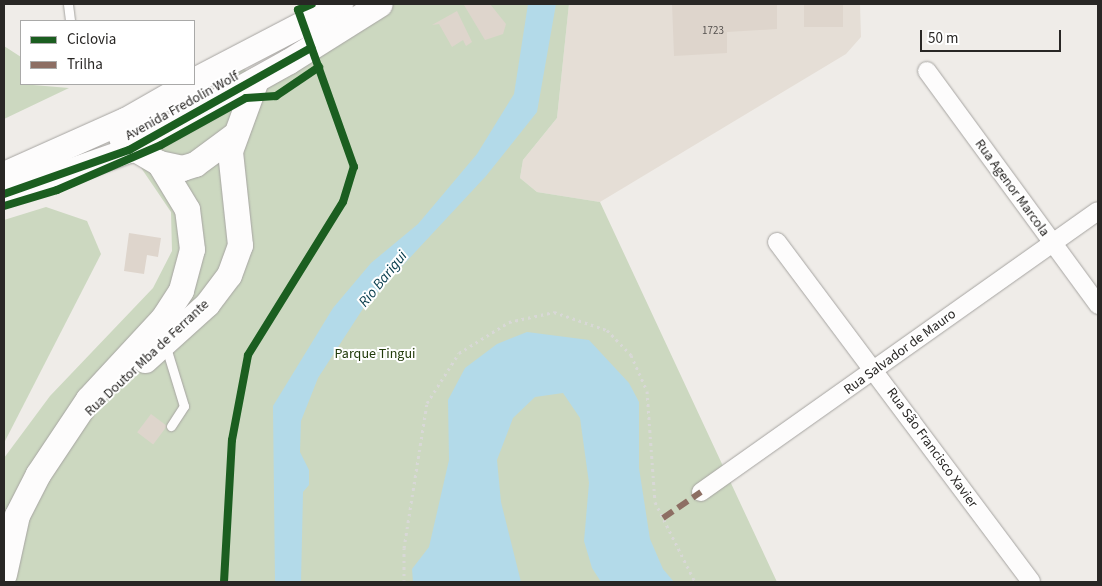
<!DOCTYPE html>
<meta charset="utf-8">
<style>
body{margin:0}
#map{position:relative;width:1102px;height:586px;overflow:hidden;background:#efece8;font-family:"Source Sans 3",sans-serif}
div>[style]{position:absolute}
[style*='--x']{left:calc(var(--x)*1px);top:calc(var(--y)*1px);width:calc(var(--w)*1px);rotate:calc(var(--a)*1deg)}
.built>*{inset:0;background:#e5ded6}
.green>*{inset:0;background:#ccd8c0;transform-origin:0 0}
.water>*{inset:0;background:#b3dae9}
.building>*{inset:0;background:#ded5cc;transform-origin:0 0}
.path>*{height:3px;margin-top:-1.5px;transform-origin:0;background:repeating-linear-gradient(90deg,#d8d8d6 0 2.5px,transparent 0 6.5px)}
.roads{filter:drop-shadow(0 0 1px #a6a4a1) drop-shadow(0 0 1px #a6a4a1)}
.lane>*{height:9px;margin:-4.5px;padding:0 4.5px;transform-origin:4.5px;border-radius:4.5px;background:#fdfcfc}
.street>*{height:18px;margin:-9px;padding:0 9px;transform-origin:9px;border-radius:9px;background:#fdfcfc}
.secondary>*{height:25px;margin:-12.5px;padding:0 12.5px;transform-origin:12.5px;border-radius:12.5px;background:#fdfcfc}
.quiet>*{height:6px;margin-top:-3px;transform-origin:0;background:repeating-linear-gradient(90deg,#8d6e63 0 12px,transparent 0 18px)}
.cycleway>*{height:8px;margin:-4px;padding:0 4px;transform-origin:4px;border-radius:4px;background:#1b5e20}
span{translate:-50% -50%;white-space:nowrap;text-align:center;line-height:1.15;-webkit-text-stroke:4px #fff;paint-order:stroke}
.number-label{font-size:11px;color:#56524f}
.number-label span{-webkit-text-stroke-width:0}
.street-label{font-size:14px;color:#292725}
.park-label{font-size:14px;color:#223b0b}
.water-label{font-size:15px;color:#073c4c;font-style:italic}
.frame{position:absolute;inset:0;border:5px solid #292725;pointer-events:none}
.legend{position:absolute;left:20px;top:20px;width:175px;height:65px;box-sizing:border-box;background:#fff;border:1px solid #a9a9a8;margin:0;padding:6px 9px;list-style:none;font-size:15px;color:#292725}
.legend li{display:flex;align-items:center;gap:10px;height:25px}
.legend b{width:25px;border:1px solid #a9a9a8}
.scale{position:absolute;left:920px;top:30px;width:141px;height:22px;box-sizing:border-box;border:2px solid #292725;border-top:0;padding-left:6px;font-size:15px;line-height:18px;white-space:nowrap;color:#292725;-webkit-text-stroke:4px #fff;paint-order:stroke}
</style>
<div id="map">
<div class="built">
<div style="clip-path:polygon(569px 4px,860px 4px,861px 37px,846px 54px,600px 202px,537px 192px,520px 178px,523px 160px,557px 118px)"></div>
</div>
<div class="green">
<div style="clip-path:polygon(385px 4px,569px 4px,557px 118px,523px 160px,520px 178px,537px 192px,600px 202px,777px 582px,4px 582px,4px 458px,50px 396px,153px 288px,172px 251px,171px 212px,129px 150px)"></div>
<div style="clip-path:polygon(4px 46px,21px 57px,21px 84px,69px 88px,4px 119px)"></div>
<div style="left:240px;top:66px;width:9px;height:116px;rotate:36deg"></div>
<div style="clip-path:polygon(46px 207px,87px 221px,101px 254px,4px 443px,4px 220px)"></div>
</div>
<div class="water">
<div style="clip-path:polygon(528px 4px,556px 4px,537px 112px,486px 176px,364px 307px,318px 378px,301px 421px,300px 452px,309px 470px,309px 485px,303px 492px,301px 582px,275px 582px,273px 406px,333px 308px,371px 263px,418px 224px,477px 154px,514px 94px)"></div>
<div style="clip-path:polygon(527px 332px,589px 340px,629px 383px,639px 402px,639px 468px,650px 539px,663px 569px,674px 582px,601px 582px,592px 568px,584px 541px,589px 483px,580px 418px,563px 393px,535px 397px,513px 418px,497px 460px,501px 502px,521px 582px,413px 582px,412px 569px,429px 547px,449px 460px,448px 400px,465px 368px,497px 344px)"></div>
</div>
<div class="building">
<div style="clip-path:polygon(490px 4px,506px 24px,503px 34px,485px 40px,464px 5px)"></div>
<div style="clip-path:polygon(672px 4px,777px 4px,777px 29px,727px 32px,727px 53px,674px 56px)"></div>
<div style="left:804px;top:4px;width:39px;height:23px"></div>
<div style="clip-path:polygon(457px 11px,472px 42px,466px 46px,463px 40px,452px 47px,439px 24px,432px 25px)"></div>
<div style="clip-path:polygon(129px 233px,161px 238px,158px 257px,147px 255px,144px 274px,124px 271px)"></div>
<div style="left:151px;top:414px;width:20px;height:23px;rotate:37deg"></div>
</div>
<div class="path">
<div style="--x:404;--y:582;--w:34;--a:-90"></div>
<div style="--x:404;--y:548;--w:147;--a:-81"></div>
<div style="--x:427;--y:403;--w:59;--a:-57.4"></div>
<div style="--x:459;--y:353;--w:59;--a:-31.8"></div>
<div style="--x:509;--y:322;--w:46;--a:-12.5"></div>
<div style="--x:554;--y:312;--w:56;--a:18.8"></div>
<div style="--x:607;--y:330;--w:35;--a:46"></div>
<div style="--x:631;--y:355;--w:39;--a:66"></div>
<div style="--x:647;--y:391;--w:111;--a:85.9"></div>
<div style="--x:655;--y:502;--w:89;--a:63.4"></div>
</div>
<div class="roads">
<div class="lane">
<div style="--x:68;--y:4;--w:17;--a:83"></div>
<div style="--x:165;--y:344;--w:65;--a:73"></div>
<div style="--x:184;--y:406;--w:24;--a:123"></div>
</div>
<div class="street">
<div style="--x:927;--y:71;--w:290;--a:53.8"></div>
<div style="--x:777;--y:242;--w:424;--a:53.2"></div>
<div style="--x:701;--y:492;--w:486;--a:-35.3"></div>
</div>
<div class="secondary">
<div style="--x:194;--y:80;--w:165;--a:-27.5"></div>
<div style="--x:159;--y:163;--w:24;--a:12"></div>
<div style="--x:182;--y:168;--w:14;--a:-17"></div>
<div style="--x:195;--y:164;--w:47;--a:-36.4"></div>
<div style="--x:4;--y:174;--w:133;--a:-24.1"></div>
<div style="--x:125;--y:120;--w:73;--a:-29.7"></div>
<div style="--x:4;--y:194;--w:133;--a:-19.4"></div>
<div style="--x:129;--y:150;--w:183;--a:-29.1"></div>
<div style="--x:289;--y:61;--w:107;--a:-32.1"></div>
<div style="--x:145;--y:360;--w:84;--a:-42.1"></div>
<div style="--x:207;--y:304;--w:36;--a:-53"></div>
<div style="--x:229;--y:275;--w:32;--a:-70"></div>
<div style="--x:240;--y:245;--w:95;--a:-96.1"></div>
<div style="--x:230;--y:151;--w:76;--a:-69.9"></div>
<div style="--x:4;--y:574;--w:60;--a:-77.6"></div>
<div style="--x:17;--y:515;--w:46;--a:-62.9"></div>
<div style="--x:38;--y:474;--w:90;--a:-56.3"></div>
<div style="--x:88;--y:399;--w:110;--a:-47.2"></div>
<div style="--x:163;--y:318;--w:33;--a:-57"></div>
<div style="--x:181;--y:290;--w:42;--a:-75"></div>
<div style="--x:192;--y:249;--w:40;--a:-97.1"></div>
<div style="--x:187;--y:209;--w:54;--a:-121.3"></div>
<div style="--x:159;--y:163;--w:42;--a:-149.7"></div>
<div style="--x:123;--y:142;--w:11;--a:-112"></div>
<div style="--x:119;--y:132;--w:13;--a:-63"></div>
</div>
</div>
<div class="quiet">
<div style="--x:663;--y:518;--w:46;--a:-34.4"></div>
</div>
<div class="cycleway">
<div style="--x:4;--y:194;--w:133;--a:-19.4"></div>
<div style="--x:129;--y:150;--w:209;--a:-29.3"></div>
<div style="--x:4;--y:206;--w:55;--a:-16.8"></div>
<div style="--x:57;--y:190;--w:113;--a:-23.4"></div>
<div style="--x:161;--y:145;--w:97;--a:-28.9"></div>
<div style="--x:246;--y:98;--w:30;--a:-4"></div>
<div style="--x:276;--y:96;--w:52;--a:-34"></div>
<div style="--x:224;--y:582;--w:142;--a:-86.8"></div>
<div style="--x:232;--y:440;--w:86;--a:-79.3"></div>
<div style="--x:248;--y:355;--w:180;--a:-58.2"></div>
<div style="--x:343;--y:202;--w:37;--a:-73"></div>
<div style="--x:354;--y:167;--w:167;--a:-109.6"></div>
<div style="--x:298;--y:10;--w:15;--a:-23"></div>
</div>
<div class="number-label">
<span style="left:713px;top:31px">1723</span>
</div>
<div class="street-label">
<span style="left:182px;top:106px;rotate:-29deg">Avenida Fredolin Wolf</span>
<span style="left:1012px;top:188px;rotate:54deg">Rua Agenor Marcola</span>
<span style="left:900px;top:352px;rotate:-36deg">Rua Salvador de Mauro</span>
<span style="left:147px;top:358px;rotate:-43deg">Rua Doutor Mba de Ferrante</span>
<span style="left:932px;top:448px;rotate:54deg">Rua São Francisco Xavier</span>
</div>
<div class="park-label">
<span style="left:375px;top:354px">Parque Tingui</span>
</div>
<div class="water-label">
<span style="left:383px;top:279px;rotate:-51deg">Rio Barigui</span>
</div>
<div class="frame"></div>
<ul class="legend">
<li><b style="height:6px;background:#1b5e20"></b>Ciclovia</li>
<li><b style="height:6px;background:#8d6e63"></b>Trilha</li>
</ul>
<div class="scale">50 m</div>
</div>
